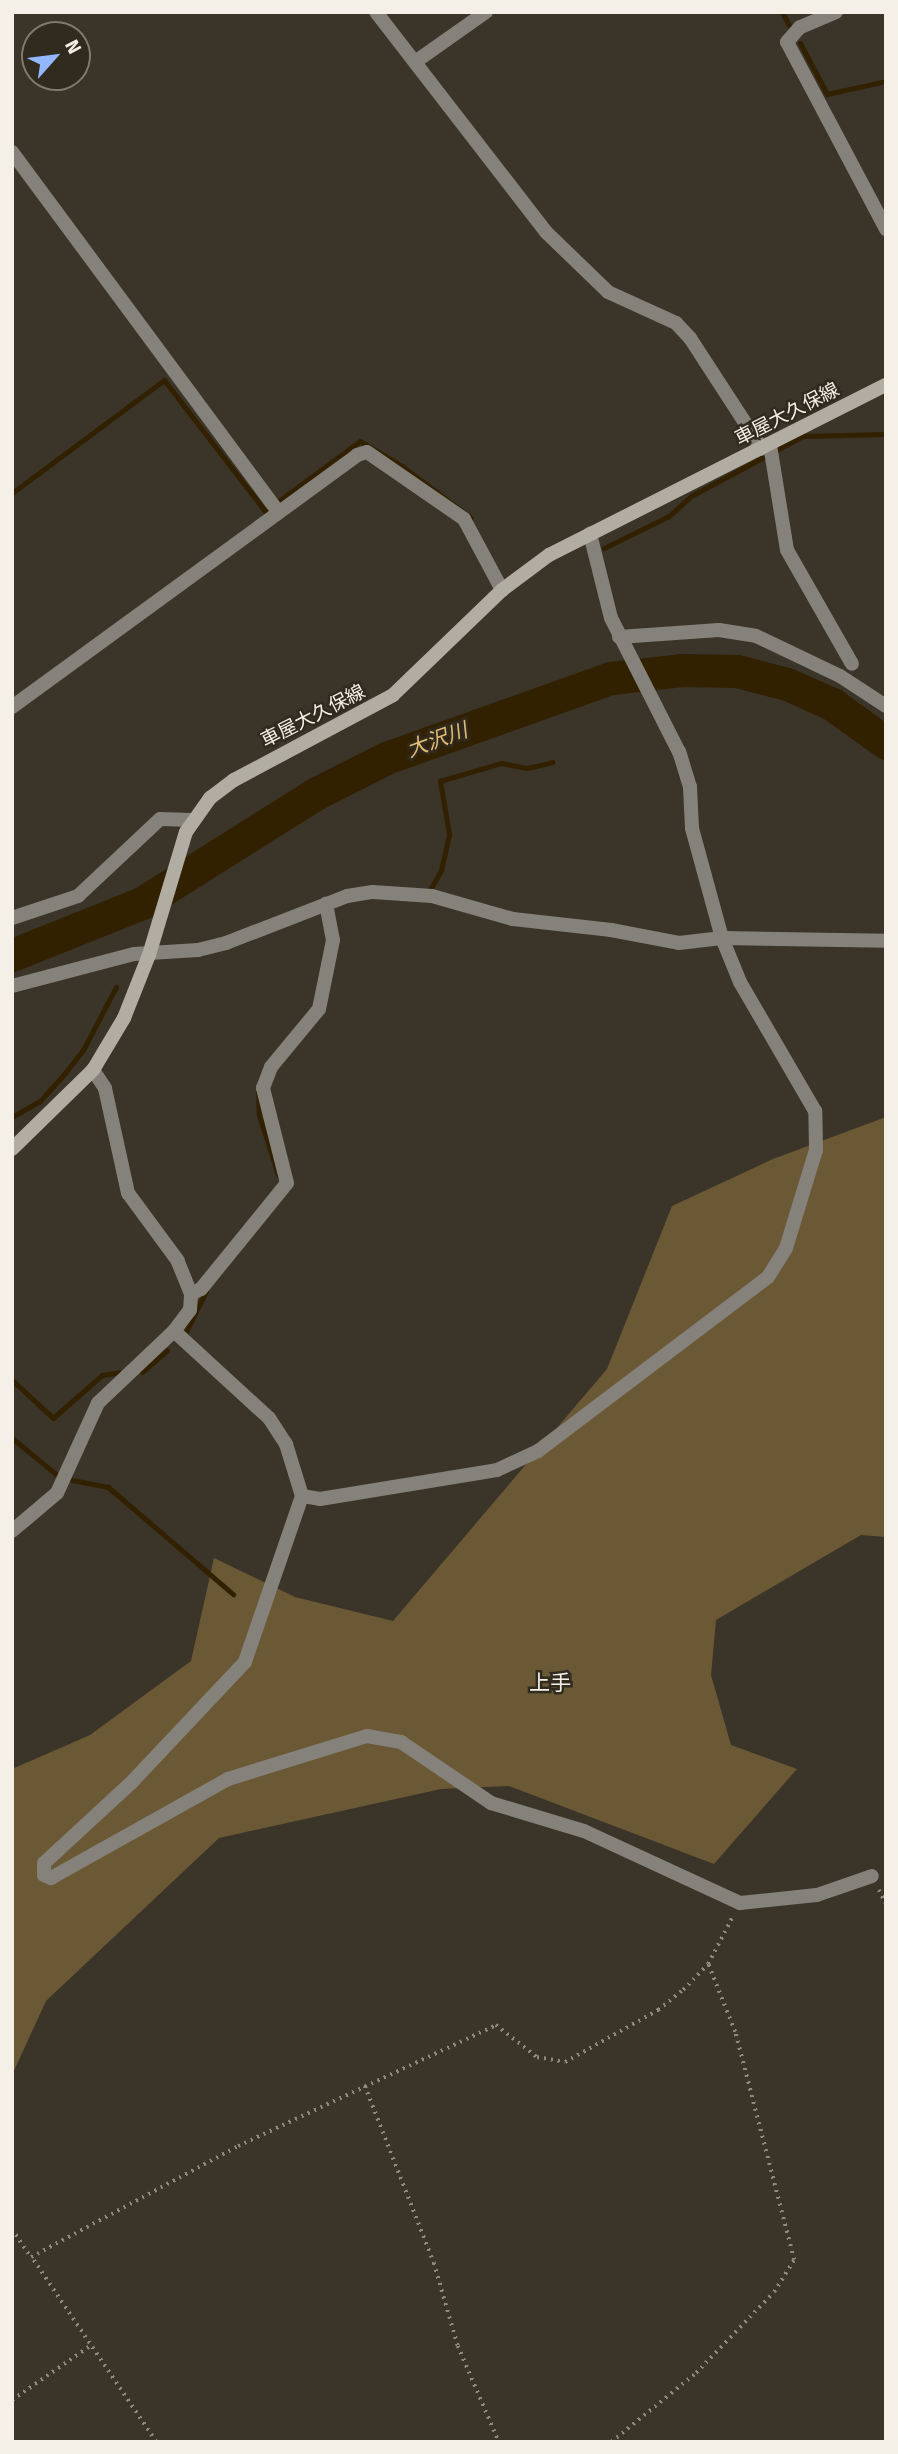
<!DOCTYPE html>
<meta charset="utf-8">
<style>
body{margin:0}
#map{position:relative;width:898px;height:2454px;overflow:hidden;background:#3b3428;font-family:"Fira Sans","Noto Sans JP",sans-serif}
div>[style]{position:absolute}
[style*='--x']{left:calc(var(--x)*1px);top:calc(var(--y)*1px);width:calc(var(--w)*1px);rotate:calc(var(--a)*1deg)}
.green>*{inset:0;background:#6b5936}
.stream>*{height:5px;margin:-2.5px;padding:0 2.5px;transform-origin:2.5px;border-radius:2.5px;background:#322100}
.river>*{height:33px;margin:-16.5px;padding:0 16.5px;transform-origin:16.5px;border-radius:16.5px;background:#322100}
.path>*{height:3.5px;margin-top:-1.75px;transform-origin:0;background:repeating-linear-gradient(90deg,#8f8a80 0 2px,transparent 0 7px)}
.minor>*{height:14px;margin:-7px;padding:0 7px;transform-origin:7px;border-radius:7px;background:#85827b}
.secondary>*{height:14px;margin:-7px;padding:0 7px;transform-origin:7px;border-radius:7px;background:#b2ada2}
span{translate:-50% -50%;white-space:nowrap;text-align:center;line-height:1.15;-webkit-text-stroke:5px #312a1e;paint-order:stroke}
.street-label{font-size:19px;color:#f4f0e8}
.water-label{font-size:21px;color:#e5be75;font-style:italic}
.neighbourhood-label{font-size:21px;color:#f4f0e8}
.frame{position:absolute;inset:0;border:14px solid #f4f0e8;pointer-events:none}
.north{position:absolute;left:21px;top:21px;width:70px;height:70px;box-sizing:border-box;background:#312a1e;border:2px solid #7f796f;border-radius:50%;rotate:62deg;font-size:19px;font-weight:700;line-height:28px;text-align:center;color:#f4f0e8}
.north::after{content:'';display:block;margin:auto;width:24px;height:32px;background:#92b7fd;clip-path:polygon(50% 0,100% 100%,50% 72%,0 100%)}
</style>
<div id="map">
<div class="green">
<div style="clip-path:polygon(886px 1117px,886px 1537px,861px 1535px,716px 1620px,711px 1675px,731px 1745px,797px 1769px,714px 1864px,509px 1786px,441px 1789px,219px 1838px,46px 2001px,12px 2075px,12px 1769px,90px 1735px,191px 1661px,214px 1558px,295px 1597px,393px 1621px,607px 1369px,672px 1206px,773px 1159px)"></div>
</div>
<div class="stream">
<div style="--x:782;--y:12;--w:15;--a:62"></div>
<div style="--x:800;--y:43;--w:58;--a:62.1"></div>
<div style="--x:827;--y:94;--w:60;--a:-12.4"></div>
<div style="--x:12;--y:493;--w:189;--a:-36.6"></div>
<div style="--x:164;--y:380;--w:165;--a:52.4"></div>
<div style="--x:265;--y:511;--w:118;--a:-36.4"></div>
<div style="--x:360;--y:441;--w:49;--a:30.8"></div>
<div style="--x:402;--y:466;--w:86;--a:37"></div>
<div style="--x:604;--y:548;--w:72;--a:-26.2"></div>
<div style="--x:669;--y:516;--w:30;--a:-42"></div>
<div style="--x:691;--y:496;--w:127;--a:-28.2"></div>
<div style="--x:803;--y:436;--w:83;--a:-1.4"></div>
<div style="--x:430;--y:890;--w:23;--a:-61"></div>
<div style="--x:441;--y:870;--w:37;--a:-77"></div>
<div style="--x:449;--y:834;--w:54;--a:-99.6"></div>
<div style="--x:440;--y:781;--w:64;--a:-16.4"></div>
<div style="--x:501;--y:763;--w:26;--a:11"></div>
<div style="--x:527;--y:768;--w:26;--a:-13"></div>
<div style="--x:258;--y:1090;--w:25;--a:88"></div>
<div style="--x:259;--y:1115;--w:63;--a:72.4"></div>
<div style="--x:12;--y:1117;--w:32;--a:-30"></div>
<div style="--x:40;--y:1101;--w:38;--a:-48"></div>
<div style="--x:65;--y:1073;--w:29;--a:-52"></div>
<div style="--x:83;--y:1050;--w:71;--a:-62.4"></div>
<div style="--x:186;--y:1332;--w:46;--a:-64"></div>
<div style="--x:142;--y:1372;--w:33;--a:-41"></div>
<div style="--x:12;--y:1380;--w:56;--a:42.8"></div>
<div style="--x:53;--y:1418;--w:65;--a:-41.3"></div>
<div style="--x:102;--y:1375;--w:18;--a:-9"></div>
<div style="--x:12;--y:1438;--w:58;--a:39.4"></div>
<div style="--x:72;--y:1480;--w:37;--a:11"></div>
<div style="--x:108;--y:1487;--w:165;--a:40.6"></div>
</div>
<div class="river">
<div style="--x:12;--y:955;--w:140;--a:-21.8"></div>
<div style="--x:142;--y:903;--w:207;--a:-32.2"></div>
<div style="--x:317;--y:793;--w:77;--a:-26.9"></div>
<div style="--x:386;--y:758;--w:239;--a:-19.6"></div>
<div style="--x:611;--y:678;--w:71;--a:-6.4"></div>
<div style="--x:682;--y:670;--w:55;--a:1"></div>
<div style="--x:737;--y:671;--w:52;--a:14.6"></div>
<div style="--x:787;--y:684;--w:49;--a:24"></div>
<div style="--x:832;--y:704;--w:67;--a:35.8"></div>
</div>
<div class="path">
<div style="--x:879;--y:1890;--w:16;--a:63"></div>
<div style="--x:365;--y:2086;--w:190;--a:68.7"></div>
<div style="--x:434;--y:2263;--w:86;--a:73.9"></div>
<div style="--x:458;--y:2346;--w:104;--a:66.9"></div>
<div style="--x:12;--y:2229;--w:34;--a:56"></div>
<div style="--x:12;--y:2400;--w:95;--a:-34.7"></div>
<div style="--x:156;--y:2442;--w:223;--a:-124"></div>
<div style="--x:31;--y:2257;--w:235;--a:-28.2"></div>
<div style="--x:238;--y:2146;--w:285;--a:-25.1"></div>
<div style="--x:496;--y:2025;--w:52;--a:38"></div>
<div style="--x:537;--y:2057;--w:28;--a:10"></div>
<div style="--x:565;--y:2062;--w:107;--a:-29.2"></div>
<div style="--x:658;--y:2010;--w:32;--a:-39"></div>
<div style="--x:683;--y:1990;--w:36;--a:-46"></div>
<div style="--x:708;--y:1964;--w:54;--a:-62.5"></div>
<div style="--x:611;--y:2442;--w:109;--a:-39.1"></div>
<div style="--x:696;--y:2373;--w:112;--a:-46.1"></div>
<div style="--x:774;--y:2292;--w:38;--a:-58"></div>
<div style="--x:794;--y:2260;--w:236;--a:-104.5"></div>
<div style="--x:735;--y:2032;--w:73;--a:-111.7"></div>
</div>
<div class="minor">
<div style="--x:376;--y:12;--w:279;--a:52.3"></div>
<div style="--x:547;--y:233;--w:85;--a:44"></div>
<div style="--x:608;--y:292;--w:75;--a:24.5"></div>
<div style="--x:676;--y:323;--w:21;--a:47"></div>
<div style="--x:690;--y:338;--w:132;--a:57"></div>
<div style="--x:836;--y:12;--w:39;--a:157"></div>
<div style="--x:800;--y:27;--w:20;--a:131"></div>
<div style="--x:787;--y:42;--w:212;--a:62.1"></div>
<div style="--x:415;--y:62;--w:87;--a:-35.2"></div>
<div style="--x:12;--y:152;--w:448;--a:53.5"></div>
<div style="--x:770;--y:445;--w:106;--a:80.8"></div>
<div style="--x:787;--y:550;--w:131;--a:60.3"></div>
<div style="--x:619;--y:637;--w:100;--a:-4"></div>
<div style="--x:719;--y:630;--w:37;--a:9"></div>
<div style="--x:756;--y:636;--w:93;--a:25.5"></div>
<div style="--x:840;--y:676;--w:55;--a:33.1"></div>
<div style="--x:12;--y:707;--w:427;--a:-36.1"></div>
<div style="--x:357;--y:455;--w:10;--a:-17"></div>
<div style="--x:367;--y:452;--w:118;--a:34.6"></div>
<div style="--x:464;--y:519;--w:81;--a:61.8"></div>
<div style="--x:12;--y:918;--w:70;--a:-18.4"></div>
<div style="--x:78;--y:896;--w:112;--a:-43.2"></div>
<div style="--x:160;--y:819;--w:31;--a:2"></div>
<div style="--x:12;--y:986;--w:126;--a:-14.7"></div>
<div style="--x:134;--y:954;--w:64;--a:-3.6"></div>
<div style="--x:198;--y:950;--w:29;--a:-14"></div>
<div style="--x:226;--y:943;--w:130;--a:-21.2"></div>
<div style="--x:347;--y:896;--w:26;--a:-9"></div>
<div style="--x:373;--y:892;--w:59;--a:3.9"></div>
<div style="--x:432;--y:896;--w:84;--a:15.9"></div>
<div style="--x:513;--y:919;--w:99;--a:6.4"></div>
<div style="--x:611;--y:930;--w:69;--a:10.8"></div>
<div style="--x:679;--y:943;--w:43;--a:-6.6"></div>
<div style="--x:722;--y:938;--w:164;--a:1"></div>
<div style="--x:191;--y:1294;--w:11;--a:-27"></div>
<div style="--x:201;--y:1289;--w:136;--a:-50.9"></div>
<div style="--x:287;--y:1183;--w:98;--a:-104.2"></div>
<div style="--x:263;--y:1088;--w:22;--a:-69"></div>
<div style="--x:271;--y:1067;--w:75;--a:-50.4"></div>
<div style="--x:319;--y:1009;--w:70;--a:-78.5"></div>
<div style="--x:333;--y:940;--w:37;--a:-101"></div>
<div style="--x:174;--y:1331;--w:129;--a:42.5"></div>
<div style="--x:269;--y:1418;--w:31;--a:57"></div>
<div style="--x:286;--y:1444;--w:54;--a:72.9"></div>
<div style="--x:302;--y:1496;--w:176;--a:109"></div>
<div style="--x:245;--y:1662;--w:163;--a:133.3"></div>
<div style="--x:133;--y:1781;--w:121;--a:137.3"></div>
<div style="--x:44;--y:1863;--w:12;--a:90"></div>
<div style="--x:44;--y:1875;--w:8;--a:23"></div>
<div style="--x:51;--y:1878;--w:203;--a:-29.2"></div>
<div style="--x:228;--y:1779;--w:145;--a:-17.2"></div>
<div style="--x:367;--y:1736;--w:35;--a:10"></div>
<div style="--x:401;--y:1742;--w:109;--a:34.1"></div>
<div style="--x:491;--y:1803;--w:97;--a:16.8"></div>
<div style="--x:584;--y:1831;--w:172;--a:24.8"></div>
<div style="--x:740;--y:1903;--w:77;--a:-5.9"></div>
<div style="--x:817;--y:1895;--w:58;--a:-19.1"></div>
<div style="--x:302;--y:1496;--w:18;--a:9"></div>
<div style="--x:320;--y:1499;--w:179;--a:-9.3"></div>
<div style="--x:497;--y:1470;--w:45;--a:-24.9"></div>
<div style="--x:538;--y:1451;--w:288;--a:-37.1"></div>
<div style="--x:768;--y:1277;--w:34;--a:-58"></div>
<div style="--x:786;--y:1248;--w:102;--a:-73"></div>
<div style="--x:816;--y:1150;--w:39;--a:-91"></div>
<div style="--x:815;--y:1111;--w:149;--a:-120.2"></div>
<div style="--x:740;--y:982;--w:48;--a:-112.2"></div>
<div style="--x:722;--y:938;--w:114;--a:-105.3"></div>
<div style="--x:692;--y:828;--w:41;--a:-92.8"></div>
<div style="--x:690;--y:787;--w:37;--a:-107"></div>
<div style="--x:679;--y:752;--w:150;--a:-116.9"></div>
<div style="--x:611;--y:618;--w:87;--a:-104"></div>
<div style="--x:12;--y:1531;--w:59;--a:-40.2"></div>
<div style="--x:57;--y:1493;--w:99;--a:-65.5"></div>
<div style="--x:98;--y:1403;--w:105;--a:-43.5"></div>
<div style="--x:174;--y:1331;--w:26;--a:-53"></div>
<div style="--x:190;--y:1310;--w:16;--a:-86"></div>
<div style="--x:191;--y:1294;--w:35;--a:-112"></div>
<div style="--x:178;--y:1261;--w:84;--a:-126.3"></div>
<div style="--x:128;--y:1193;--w:107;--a:-102.4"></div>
<div style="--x:105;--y:1088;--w:22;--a:-124"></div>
</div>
<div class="secondary">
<div style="--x:12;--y:1149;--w:113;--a:-44.3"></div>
<div style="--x:93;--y:1070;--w:61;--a:-59.2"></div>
<div style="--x:124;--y:1018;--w:68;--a:-68.4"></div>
<div style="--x:149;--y:955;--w:128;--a:-73.3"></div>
<div style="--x:186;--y:832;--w:42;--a:-54.8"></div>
<div style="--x:210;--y:798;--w:30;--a:-37"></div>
<div style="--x:234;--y:780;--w:180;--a:-28.1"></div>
<div style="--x:393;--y:695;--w:151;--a:-43.9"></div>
<div style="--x:502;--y:590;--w:59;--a:-36.7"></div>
<div style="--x:549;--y:555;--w:377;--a:-26.8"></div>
</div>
<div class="street-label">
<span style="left:787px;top:414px;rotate:-27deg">車屋大久保線</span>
<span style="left:313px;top:716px;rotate:-27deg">車屋大久保線</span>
</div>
<div class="water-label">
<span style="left:437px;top:740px;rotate:-20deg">大沢川</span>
</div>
<div class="neighbourhood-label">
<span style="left:550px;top:1683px">上手</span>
</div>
<div class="frame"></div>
<div class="north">N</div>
</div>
